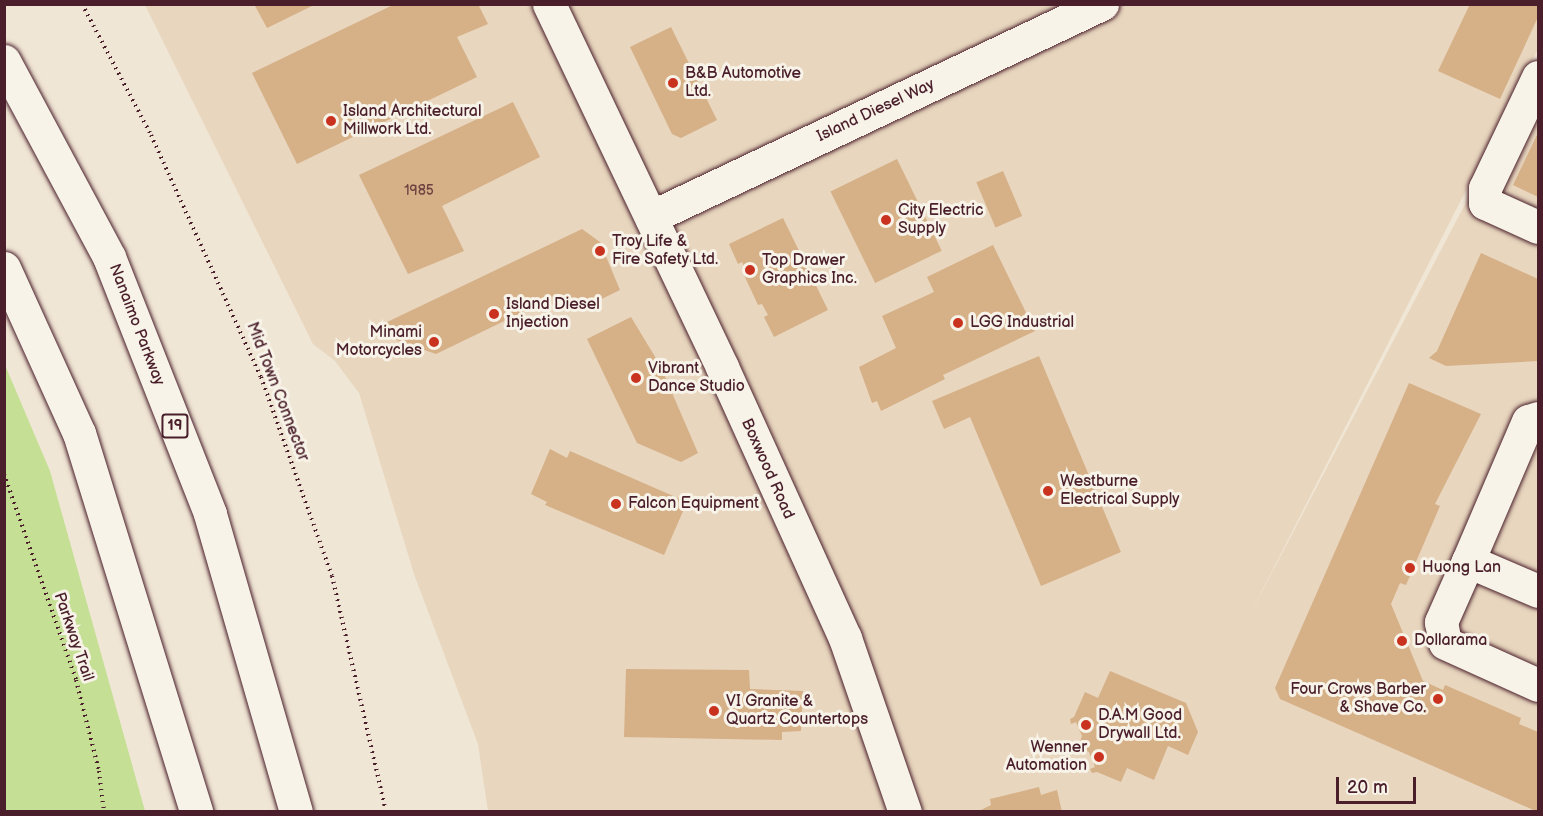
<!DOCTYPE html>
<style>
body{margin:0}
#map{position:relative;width:1543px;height:816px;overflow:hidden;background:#f0e6d5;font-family:"Balsamiq Sans",sans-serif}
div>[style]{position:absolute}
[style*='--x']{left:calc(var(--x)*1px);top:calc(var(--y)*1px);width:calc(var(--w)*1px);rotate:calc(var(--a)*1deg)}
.built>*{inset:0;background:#e8d6be}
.green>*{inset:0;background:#c5df95}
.building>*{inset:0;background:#d6b087;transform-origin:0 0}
.path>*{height:4px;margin-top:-2px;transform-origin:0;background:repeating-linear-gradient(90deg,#4a1f2b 0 1.5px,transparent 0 6px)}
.roads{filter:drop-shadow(0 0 2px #4a1f2b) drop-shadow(0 0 2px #4a1f2b)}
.minor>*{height:33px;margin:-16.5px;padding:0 16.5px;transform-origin:16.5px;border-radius:16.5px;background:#f7f3e8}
.highway>*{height:33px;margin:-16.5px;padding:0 16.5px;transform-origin:16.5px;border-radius:16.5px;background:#f7f3e8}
.dots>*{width:16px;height:16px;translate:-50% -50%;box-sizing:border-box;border:3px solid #f7f3e8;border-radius:50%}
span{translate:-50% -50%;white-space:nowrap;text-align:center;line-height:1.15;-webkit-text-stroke:6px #f7f3e8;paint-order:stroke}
.number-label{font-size:14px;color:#6d4342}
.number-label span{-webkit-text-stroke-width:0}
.shield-label span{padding:2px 4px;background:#f7f3e8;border:2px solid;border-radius:4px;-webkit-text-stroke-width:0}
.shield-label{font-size:15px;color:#4a1f2b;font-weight:700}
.poi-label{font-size:16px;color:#4a1f2b}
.left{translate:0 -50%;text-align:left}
.right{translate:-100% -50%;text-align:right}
.street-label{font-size:16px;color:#4a1f2b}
.frame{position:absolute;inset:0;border:6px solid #4a1f2b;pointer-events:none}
.scale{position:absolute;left:1336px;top:777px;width:80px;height:27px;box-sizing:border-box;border:3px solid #4a1f2b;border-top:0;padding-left:8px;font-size:18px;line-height:21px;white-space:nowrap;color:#4a1f2b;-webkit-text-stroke:4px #f7f3e8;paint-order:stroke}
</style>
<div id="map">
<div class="built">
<div style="clip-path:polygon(145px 5px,1538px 5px,1538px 49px,1246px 622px,1538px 65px,1538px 811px,488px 811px,478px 744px,414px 574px,359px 393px,335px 361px,313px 344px)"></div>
</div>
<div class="green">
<div style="clip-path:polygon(5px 365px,50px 471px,145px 811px,5px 811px)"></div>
</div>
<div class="building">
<div style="clip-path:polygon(254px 4px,316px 4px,267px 28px)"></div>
<div style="clip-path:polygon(395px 4px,478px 4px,488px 24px,457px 37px,477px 77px,297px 164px,252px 73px)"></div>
<div style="clip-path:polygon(1470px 4px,1538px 4px,1538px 17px,1500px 99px,1438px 71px)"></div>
<div style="clip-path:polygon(671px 27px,717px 120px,681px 138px,672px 134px,630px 47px)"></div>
<div style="clip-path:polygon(513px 102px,540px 157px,442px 206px,464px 251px,408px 274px,359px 175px)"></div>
<div style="clip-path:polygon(1538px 133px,1538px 197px,1513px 185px)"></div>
<div style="left:897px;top:159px;width:102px;height:74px;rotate:64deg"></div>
<div style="left:1003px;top:171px;width:49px;height:29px;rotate:67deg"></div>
<div style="clip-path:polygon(783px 218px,828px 310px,774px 337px,764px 317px,768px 315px,762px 304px,758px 305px,744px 275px,748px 274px,742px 262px,738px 264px,729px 244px)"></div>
<div style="clip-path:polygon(582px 229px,600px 242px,620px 290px,575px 312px,544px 302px,436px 354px,390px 338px,383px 324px)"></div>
<div style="clip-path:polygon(993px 245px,1035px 331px,943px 375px,945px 379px,881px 411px,877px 401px,872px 403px,859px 367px,896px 348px,882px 316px,934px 292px,927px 277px)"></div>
<div style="clip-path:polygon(1481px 253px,1538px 279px,1538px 361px,1446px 366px,1429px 358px,1437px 351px)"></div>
<div style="clip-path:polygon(631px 317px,660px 365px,698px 453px,681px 462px,637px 443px,587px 339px)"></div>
<div style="clip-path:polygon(1039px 356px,1121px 552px,1041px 586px,970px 417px,944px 429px,932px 401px)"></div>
<div style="clip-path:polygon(1409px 383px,1481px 414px,1435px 504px,1440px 506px,1406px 585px,1400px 583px,1391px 604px,1423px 681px,1443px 690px,1445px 685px,1521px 718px,1519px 724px,1538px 732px,1538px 812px,1280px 699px,1275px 688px)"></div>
<div style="clip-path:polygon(550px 449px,567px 458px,570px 451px,687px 502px,664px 555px,545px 505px,547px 502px,531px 494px)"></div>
<div style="clip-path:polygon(626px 669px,749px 670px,750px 689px,803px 691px,801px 731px,782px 732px,782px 740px,624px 737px)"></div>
<div style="clip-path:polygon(1110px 671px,1186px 703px,1198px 732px,1188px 755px,1168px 746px,1154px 780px,1127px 768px,1121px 782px,1097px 772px,1092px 773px,1090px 769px,1095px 767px,1089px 752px,1078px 747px,1082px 736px,1076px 722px,1071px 724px,1070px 719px,1074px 717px,1085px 692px,1098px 698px)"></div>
<div style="clip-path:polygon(1039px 787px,1041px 795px,1057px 790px,1062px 812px,977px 812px,991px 805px,990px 799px)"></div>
</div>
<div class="path">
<div style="--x:82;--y:4;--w:148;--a:62.2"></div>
<div style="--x:151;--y:135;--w:266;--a:65.6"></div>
<div style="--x:261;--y:377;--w:211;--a:70.4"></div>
<div style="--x:332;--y:576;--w:242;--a:77.1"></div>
<div style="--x:4;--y:474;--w:218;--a:70.7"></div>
<div style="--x:76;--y:680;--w:94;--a:75.8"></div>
<div style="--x:99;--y:771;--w:41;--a:83"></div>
</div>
<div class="roads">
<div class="minor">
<div style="--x:549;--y:4;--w:402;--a:64.5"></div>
<div style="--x:722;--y:367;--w:298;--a:65.6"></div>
<div style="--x:845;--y:638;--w:184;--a:71"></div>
<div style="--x:1538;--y:77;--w:123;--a:115.5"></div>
<div style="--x:1485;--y:188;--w:15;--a:90"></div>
<div style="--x:1485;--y:203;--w:58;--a:24.4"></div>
<div style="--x:651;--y:217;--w:499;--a:-25.3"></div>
<div style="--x:1538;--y:418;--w:10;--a:163"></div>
<div style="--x:1528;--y:421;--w:152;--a:113.2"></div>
<div style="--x:1468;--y:561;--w:76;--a:23.2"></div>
<div style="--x:1468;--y:561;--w:67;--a:113.9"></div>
<div style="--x:1441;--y:622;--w:21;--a:79"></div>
<div style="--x:1445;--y:643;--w:102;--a:24.3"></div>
</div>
<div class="highway">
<div style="--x:4;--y:61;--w:222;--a:61.8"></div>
<div style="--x:109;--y:257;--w:276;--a:68.5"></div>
<div style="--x:210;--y:514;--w:310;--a:73.9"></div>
<div style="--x:4;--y:268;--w:181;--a:65.6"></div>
<div style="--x:79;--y:433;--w:397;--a:72.8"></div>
</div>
</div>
<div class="dots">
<div style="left:673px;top:83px;background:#c8321e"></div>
<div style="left:331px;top:121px;background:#c8321e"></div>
<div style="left:886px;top:220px;background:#c8321e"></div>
<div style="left:600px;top:251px;background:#c8321e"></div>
<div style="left:750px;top:270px;background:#c8321e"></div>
<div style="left:494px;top:314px;background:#c8321e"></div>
<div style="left:958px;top:323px;background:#c8321e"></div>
<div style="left:434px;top:342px;background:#c8321e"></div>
<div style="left:636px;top:378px;background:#c8321e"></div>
<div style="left:1048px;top:491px;background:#c8321e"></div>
<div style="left:616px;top:504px;background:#c8321e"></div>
<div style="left:1410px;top:568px;background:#c8321e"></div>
<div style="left:1402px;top:641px;background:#c8321e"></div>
<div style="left:1438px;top:699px;background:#c8321e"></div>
<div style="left:714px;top:711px;background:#c8321e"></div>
<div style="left:1086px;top:725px;background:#c8321e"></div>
<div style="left:1099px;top:757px;background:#c8321e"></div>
</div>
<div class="number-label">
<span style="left:419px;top:191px">1985</span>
</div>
<div class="shield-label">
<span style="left:175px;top:426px">19</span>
</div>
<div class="poi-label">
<span class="left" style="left:685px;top:83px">B&amp;B Automotive<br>Ltd.</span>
<span class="left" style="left:343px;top:121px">Island Architectural<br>Millwork Ltd.</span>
<span class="left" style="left:898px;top:220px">City Electric<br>Supply</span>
<span class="left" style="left:612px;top:251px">Troy Life &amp;<br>Fire Safety Ltd.</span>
<span class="left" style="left:762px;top:270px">Top Drawer<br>Graphics Inc.</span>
<span class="left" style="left:506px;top:314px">Island Diesel<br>Injection</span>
<span class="left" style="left:970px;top:323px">LGG Industrial</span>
<span class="right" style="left:422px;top:342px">Minami<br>Motorcycles</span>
<span class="left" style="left:648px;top:378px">Vibrant<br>Dance Studio</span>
<span class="left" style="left:1060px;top:491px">Westburne<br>Electrical Supply</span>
<span class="left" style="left:628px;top:504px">Falcon Equipment</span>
<span class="left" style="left:1422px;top:568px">Huong Lan</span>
<span class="left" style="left:1414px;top:641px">Dollarama</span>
<span class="right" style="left:1426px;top:699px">Four Crows Barber<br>&amp; Shave Co.</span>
<span class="left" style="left:726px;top:711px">VI Granite &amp;<br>Quartz Countertops</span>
<span class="left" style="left:1098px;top:725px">D.A.M Good<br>Drywall Ltd.</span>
<span class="right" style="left:1087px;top:757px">Wenner<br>Automation</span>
</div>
<div class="street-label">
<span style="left:876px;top:111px;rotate:-25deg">Island Diesel Way</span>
<span style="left:136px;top:325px;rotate:69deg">Nanaimo Parkway</span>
<span style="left:277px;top:392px;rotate:69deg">Mid Town Connector</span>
<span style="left:767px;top:469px;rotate:66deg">Boxwood Road</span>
<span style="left:73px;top:637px;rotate:71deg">Parkway Trail</span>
</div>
<div class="frame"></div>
<div class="scale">20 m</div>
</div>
